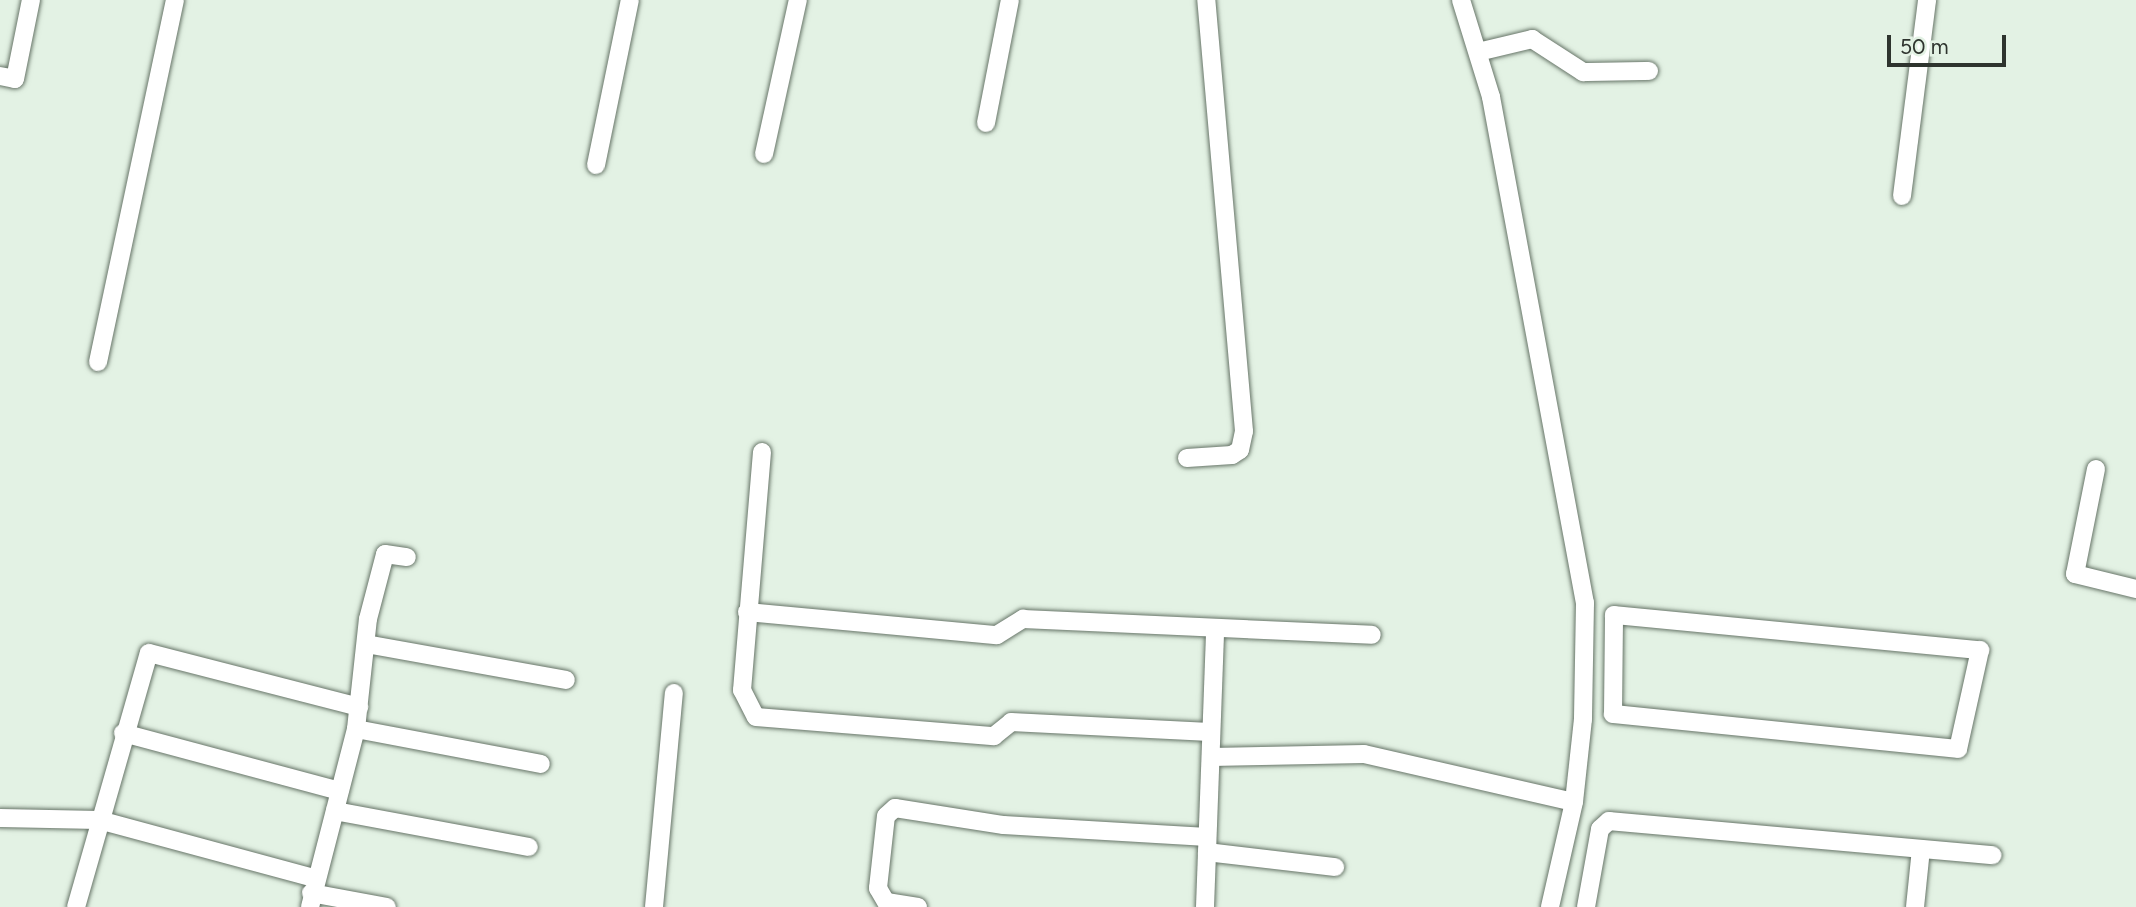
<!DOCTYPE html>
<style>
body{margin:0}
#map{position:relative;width:2136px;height:907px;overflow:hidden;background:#e3f2e4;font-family:Figtree,sans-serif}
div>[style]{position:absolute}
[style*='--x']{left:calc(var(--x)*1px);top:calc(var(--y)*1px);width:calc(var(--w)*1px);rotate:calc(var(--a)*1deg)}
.roads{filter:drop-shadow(0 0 2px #677568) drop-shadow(0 0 2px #677568)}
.minor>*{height:18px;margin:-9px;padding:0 9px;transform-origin:9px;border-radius:9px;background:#fff}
span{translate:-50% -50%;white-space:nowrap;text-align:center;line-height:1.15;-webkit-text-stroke:5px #e3f2e4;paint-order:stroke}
.scale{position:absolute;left:1887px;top:35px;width:119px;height:32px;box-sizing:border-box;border:4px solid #2e342e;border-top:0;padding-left:9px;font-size:21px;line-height:24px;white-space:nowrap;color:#2e342e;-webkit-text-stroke:5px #e3f2e4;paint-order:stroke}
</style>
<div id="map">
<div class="roads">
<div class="minor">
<div style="--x:1461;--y:0;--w:102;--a:72.8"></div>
<div style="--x:1491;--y:97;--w:515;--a:79.48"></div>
<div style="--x:1585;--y:603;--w:116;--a:91"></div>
<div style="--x:1583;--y:719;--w:83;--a:96.2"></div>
<div style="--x:1574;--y:802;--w:108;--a:102.9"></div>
<div style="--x:1478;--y:52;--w:56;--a:-13.5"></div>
<div style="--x:1532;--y:39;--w:61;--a:32.9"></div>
<div style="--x:1583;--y:72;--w:66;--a:-0.9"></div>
<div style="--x:0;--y:76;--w:15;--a:11"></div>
<div style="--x:15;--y:79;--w:81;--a:-78.6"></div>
<div style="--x:986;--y:123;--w:125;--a:-79"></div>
<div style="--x:764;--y:154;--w:158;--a:-77.6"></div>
<div style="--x:596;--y:165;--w:168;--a:-78.4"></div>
<div style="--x:1902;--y:196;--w:198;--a:-82.7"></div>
<div style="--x:98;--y:362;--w:370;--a:-78"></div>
<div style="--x:762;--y:452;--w:239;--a:94.8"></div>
<div style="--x:742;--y:690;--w:30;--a:63"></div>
<div style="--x:756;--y:717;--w:239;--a:4.6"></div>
<div style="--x:994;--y:736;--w:22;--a:-39"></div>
<div style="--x:1011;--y:722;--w:199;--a:2.9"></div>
<div style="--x:1187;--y:458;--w:45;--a:-3.8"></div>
<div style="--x:1232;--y:455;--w:9;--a:-32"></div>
<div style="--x:1240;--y:450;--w:19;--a:-78"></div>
<div style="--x:1244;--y:431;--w:433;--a:-95"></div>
<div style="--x:2096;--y:469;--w:107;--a:101.3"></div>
<div style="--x:2075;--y:574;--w:63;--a:13.8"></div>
<div style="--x:747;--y:612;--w:251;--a:5.3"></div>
<div style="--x:997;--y:635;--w:31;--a:-32"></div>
<div style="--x:1023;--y:619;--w:349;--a:2.6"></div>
<div style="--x:1614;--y:615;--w:368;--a:5.5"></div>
<div style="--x:1980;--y:650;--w:101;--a:102.5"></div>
<div style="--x:1958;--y:749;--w:347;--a:-174.2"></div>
<div style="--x:1613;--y:714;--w:99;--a:-89.4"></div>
<div style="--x:366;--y:644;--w:203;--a:10.2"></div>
<div style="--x:356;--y:729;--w:188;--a:10.7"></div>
<div style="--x:123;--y:733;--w:224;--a:15"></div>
<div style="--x:1211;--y:757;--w:153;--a:-1.1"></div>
<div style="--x:1364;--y:754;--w:215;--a:12.9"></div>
<div style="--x:335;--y:811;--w:197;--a:10.5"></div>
<div style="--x:0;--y:818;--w:99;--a:1.2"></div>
<div style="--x:99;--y:820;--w:223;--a:15.1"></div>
<div style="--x:1207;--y:852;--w:129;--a:6.7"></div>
<div style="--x:311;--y:893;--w:77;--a:10.4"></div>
<div style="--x:76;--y:907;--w:264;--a:-74"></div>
<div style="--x:149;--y:653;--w:217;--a:14.4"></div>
<div style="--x:310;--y:907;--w:184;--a:-75.5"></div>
<div style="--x:356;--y:729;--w:111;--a:-83.8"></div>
<div style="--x:368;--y:619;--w:67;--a:-75.3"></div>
<div style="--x:385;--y:554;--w:22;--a:8"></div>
<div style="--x:654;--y:907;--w:215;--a:-84.7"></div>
<div style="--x:918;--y:907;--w:32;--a:-171"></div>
<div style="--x:886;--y:902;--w:16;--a:-120"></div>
<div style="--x:878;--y:888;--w:72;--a:-83.7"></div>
<div style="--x:886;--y:816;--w:12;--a:-42"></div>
<div style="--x:895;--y:808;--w:110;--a:8.9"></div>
<div style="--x:1004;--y:825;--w:203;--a:3.4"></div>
<div style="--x:1205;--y:907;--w:277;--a:-87.9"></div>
<div style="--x:1586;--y:907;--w:79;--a:-79.8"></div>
<div style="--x:1600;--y:829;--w:12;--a:-42"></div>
<div style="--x:1609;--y:821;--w:385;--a:5.1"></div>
<div style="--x:1915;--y:907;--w:58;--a:-84.1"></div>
</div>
</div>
<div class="scale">50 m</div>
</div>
